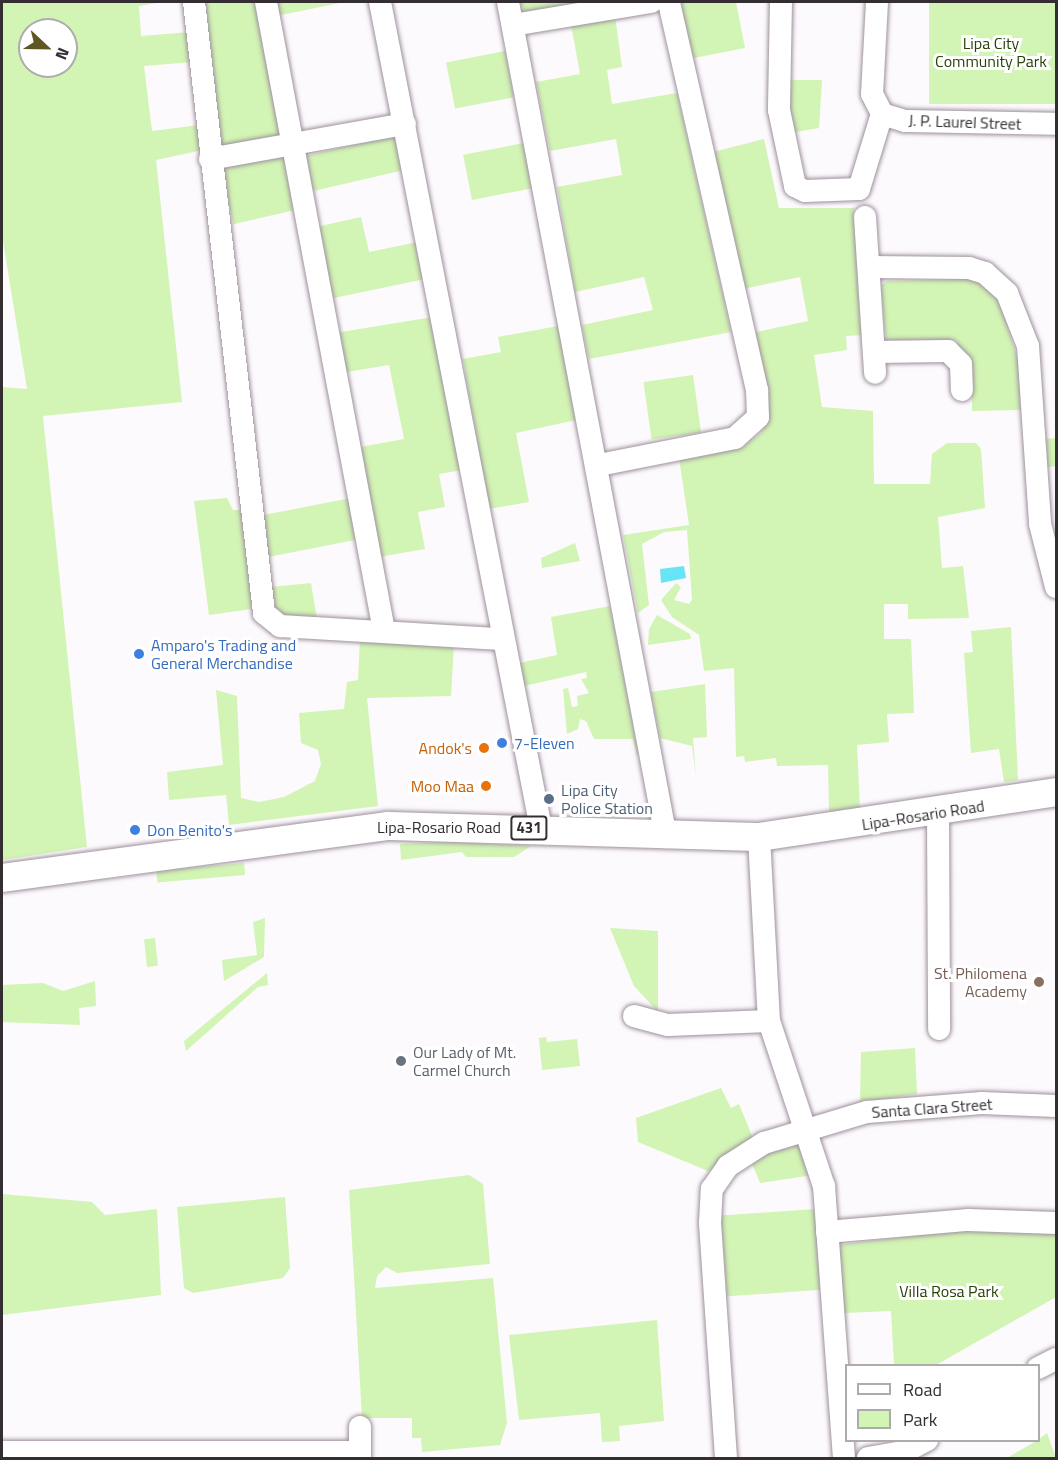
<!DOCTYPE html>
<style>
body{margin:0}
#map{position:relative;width:1058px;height:1460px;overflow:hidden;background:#fdfafd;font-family:"Titillium Web",sans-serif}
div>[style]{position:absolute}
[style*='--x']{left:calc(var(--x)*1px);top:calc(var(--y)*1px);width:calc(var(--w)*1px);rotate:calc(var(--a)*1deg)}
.green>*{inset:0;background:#d2f4b4;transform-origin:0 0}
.water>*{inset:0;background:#67e5f7}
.roads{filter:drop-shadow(0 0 2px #9e909d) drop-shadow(0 0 2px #9e909d)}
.minor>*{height:22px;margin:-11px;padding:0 11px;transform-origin:11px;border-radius:11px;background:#fff}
.major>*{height:28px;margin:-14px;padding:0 14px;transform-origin:14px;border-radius:14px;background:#fff}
.dots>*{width:16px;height:16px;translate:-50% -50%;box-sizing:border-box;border:3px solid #fff;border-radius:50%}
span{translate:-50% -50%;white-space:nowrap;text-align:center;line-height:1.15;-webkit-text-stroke:6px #fff;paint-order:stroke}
.shield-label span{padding:2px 4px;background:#fff;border:2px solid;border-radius:4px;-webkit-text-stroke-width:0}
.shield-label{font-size:15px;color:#342e33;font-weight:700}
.park-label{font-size:16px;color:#294208}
.street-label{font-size:16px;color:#342e33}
.shop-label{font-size:16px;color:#366cbe}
.left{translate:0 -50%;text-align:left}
.food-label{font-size:16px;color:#c56008}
.right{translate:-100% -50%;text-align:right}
.service-label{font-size:16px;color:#4e5e75}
.education-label{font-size:16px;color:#785e54}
.worship-label{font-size:16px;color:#5b616d}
.frame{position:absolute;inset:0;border:3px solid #342e33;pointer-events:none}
.legend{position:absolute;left:845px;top:1364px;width:195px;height:78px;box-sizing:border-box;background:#fff;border:2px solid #aeabad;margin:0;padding:8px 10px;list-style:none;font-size:18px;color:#342e33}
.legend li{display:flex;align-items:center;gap:12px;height:30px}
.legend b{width:30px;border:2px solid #aeabad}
.north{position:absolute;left:18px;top:18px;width:60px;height:60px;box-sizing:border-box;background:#fff;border:2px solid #aeabad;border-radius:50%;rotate:112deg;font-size:16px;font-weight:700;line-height:24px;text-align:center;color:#342e33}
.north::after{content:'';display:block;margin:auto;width:21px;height:27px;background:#5f5622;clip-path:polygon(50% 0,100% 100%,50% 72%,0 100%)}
</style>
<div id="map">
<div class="green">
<div style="clip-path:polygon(evenodd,2px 2px,163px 2px,139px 6px,141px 36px,190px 32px,193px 62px,144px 66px,152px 131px,199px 125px,203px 150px,156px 160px,182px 402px,43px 416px,87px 847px,2px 860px,2px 387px,27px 389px,2px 235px,2px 2px,30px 30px,66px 30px,66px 66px,30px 66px,30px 30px)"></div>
<div style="clip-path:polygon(201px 2px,257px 2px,281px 136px,222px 149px)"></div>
<div style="clip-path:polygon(273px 2px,345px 2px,276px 16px)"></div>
<div style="clip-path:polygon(519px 2px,598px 2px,526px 13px)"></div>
<div style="clip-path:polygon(678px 2px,736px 2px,745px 48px,689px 59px)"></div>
<div style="left:929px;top:2px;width:127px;height:102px"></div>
<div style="clip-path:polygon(615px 16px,622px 67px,607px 70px,612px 104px,677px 93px,731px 332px,589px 359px,582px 325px,653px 310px,644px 277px,575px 292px,557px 187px,622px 175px,616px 139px,550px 151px,536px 82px,580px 74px,571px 24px)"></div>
<div style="left:505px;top:51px;width:47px;height:60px;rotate:79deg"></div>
<div style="clip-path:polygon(786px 80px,822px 80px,819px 128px,790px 133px)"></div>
<div style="left:396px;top:135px;width:36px;height:93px;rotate:77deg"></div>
<div style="clip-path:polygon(764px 139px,779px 208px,854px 208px,863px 335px,846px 336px,847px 350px,814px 355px,822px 407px,873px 411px,874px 484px,930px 484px,932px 454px,947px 443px,976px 443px,981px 449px,985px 508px,938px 517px,942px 568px,963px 566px,969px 618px,908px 619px,908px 604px,884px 604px,884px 639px,911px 639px,914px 713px,887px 714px,889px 742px,857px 745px,860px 809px,829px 812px,828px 765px,777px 766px,776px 758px,745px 762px,744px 756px,736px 757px,734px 668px,704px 671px,699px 635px,672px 617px,661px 600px,676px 583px,681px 587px,674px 600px,689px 604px,692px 600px,687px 530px,664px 532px,642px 544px,649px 605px,638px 613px,623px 535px,689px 525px,679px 458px,742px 448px,761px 433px,766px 421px,752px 333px,808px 321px,800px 277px,743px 289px,709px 153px)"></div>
<div style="left:524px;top:143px;width:46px;height:62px;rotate:79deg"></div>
<div style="left:284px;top:154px;width:57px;height:65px;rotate:77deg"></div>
<div style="clip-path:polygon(361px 217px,369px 252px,418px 242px,425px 279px,329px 299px,316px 227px)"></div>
<div style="clip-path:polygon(967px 279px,978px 281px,1000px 301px,1019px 364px,1021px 410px,972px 411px,971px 368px,956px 340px,886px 340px,881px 286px,886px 281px)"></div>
<div style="clip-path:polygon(433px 317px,462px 470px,439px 474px,445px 507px,418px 512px,425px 549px,379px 557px,360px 447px,404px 439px,389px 365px,341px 373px,335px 333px)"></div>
<div style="clip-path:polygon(558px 326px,576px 420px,516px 433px,529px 502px,489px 509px,463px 359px,501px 352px,498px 337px)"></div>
<div style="left:693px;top:375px;width:58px;height:50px;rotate:82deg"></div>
<div style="clip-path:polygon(1056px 438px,1056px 466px,1048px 467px,1046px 439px)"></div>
<div style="clip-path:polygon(227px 498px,233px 510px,243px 510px,252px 609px,209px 615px,194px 501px)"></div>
<div style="left:351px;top:498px;width:42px;height:94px;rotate:79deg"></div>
<div style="clip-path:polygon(575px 543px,580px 561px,542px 568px,541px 558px)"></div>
<div style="clip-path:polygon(311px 583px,317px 619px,274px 613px,271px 587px)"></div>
<div style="clip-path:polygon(610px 606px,639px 754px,637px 756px,633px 739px,594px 739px,586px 721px,580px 719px,578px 729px,567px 734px,563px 689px,568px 688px,572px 707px,578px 706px,577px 696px,589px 693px,581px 679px,587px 678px,586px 672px,524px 686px,519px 663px,557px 655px,551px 617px)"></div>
<div style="clip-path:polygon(657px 615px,690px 634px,691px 639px,648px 645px,649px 629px)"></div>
<div style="clip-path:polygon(1011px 627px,1018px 780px,1004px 782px,999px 749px,971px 753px,964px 653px,973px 652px,971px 631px)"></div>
<div style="clip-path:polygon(360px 638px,454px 645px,451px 696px,367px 698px,378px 806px,229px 825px,226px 795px,169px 800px,167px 772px,223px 765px,216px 690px,237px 696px,241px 798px,259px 802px,284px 797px,315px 781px,321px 764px,318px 750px,301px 743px,299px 713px,344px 709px,347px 682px,358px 680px)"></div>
<div style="clip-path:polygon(705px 684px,707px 737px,693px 738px,696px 777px,692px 746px,660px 738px,651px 692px)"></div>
<div style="clip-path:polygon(421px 843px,452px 842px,531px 846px,514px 857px,466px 857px,462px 852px,401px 860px,400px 844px)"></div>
<div style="left:244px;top:863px;width:12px;height:88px;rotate:85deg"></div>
<div style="clip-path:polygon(265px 918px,264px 957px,224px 981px,222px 960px,257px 955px,253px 922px)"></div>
<div style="clip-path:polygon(610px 928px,658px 931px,658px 1012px,634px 986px)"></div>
<div style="left:155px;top:938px;width:28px;height:11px;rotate:84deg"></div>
<div style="clip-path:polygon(267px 973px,268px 985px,258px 987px,186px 1051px,184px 1041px)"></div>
<div style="clip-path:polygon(95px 981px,96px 1006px,79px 1008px,80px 1025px,2px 1022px,2px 985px,43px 983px,63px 991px)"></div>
<div style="clip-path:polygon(546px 1037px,547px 1042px,577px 1039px,580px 1066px,542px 1070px,539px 1038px)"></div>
<div style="clip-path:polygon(915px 1048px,917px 1094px,860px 1102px,861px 1052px)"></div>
<div style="clip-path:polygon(721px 1088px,731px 1108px,739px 1104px,753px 1138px,708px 1171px,638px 1142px,636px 1118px)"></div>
<div style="clip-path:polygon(799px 1141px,813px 1175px,760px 1183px,750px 1159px)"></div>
<div style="clip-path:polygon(469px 1175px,483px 1184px,490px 1264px,397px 1273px,386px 1267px,377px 1276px,375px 1288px,493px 1278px,507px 1423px,500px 1445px,422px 1452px,421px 1438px,412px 1438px,412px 1418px,362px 1418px,349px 1190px)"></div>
<div style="clip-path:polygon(2px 1194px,92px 1202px,105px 1215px,157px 1209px,161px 1295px,2px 1315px)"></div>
<div style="clip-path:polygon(285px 1197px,290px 1268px,283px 1278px,193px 1293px,184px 1288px,177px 1207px)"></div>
<div style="left:815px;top:1209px;width:81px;height:94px;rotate:86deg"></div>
<div style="clip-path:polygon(953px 1231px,1056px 1231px,1056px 1297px,936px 1365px,894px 1365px,891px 1311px,844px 1313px,838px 1245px)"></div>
<div style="clip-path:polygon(657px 1320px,664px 1421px,619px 1426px,620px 1441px,602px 1442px,600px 1413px,519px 1420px,509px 1335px)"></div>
<div style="clip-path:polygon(1047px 1433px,1056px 1458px,1007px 1458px,1038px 1440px)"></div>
</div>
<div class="water">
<div style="clip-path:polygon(684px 566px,686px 578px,661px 583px,660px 569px)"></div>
</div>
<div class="roads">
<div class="minor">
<div style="--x:194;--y:2;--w:615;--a:83.46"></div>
<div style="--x:264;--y:613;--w:21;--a:39"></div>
<div style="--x:280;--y:626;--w:221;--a:3.4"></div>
<div style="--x:266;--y:2;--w:640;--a:79.37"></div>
<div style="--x:380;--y:2;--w:843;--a:78.98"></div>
<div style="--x:508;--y:2;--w:850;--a:79.29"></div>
<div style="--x:781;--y:2;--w:108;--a:91.1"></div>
<div style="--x:779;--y:110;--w:78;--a:78.1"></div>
<div style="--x:795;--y:186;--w:11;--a:27"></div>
<div style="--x:805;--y:191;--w:54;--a:-2.1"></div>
<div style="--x:859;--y:189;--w:78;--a:-73"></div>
<div style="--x:877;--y:2;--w:92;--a:93.1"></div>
<div style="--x:872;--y:94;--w:22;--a:63"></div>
<div style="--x:882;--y:114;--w:24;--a:17"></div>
<div style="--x:905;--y:121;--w:151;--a:1.1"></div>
<div style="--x:513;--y:25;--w:140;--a:-9.5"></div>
<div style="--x:210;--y:159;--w:198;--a:-10.2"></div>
<div style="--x:865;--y:217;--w:156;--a:86.3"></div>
<div style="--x:870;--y:267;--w:99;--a:0.6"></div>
<div style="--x:969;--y:268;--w:17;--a:17"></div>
<div style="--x:985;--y:273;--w:30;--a:42"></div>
<div style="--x:1007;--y:293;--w:57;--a:68.4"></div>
<div style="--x:1028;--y:346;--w:178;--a:86.1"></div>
<div style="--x:1040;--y:524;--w:65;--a:75.7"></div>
<div style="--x:874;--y:352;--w:74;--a:-0.8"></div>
<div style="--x:948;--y:351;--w:18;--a:45"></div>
<div style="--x:961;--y:364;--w:26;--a:88"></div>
<div style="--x:599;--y:465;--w:139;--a:-11.2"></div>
<div style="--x:735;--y:438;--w:31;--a:-42"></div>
<div style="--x:758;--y:417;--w:27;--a:-92"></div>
<div style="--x:757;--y:390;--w:398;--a:-102.8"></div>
<div style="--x:938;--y:813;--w:216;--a:89.7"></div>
<div style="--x:759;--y:837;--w:184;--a:86.9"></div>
<div style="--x:769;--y:1021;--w:174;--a:71.6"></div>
<div style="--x:824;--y:1186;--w:273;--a:85.8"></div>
<div style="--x:634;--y:1016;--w:35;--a:15"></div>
<div style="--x:668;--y:1025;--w:101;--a:-2.3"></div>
<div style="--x:827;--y:1232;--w:142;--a:-4.9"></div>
<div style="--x:968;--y:1220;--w:88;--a:2"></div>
<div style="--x:1038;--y:1368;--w:20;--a:-27"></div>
<div style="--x:2;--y:1452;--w:358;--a:0"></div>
<div style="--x:360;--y:1458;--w:31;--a:-90"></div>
<div style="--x:726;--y:1458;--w:236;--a:-93.9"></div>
<div style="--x:710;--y:1223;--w:34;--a:-87"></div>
<div style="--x:712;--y:1189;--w:28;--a:-55"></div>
<div style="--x:728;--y:1166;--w:43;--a:-32.6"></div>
<div style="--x:764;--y:1143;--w:108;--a:-16.8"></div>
<div style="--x:867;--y:1112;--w:115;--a:-4.5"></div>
<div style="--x:982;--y:1103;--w:74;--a:2.3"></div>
<div style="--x:868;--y:1458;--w:39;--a:-10"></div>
<div style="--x:906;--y:1451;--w:24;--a:-28"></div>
</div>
<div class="major">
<div style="--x:2;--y:878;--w:389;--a:-7.7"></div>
<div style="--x:388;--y:826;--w:371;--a:1.7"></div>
<div style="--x:759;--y:837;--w:300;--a:-8.6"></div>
</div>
</div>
<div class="dots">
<div style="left:139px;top:654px;background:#3f7fe0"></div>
<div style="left:502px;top:743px;background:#3f7fe0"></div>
<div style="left:484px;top:748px;background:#e8710a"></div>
<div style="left:486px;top:786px;background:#e8710a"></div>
<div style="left:549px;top:799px;background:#5c6f8a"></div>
<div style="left:135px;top:830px;background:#3f7fe0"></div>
<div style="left:1039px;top:982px;background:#8d6e63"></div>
<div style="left:401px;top:1061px;background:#6b7280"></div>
</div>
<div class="shield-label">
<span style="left:529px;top:828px">431</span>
</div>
<div class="park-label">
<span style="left:991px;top:52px">Lipa City<br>Community Park</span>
<span style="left:949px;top:1291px">Villa Rosa Park</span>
</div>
<div class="street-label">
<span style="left:965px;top:122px;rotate:2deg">J. P. Laurel Street</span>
<span style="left:923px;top:815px;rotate:-9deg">Lipa-Rosario Road</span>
<span style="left:439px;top:827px">Lipa-Rosario Road</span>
<span style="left:932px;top:1108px;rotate:-4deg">Santa Clara Street</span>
</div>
<div class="shop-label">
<span class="left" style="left:151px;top:654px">Amparo's Trading and<br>General Merchandise</span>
<span class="left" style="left:514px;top:743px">7-Eleven</span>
<span class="left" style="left:147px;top:830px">Don Benito's</span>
</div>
<div class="food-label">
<span class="right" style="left:472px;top:748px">Andok's</span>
<span class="right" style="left:474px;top:786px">Moo Maa</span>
</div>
<div class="service-label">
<span class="left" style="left:561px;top:799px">Lipa City<br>Police Station</span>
</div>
<div class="education-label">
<span class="right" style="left:1027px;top:982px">St. Philomena<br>Academy</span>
</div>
<div class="worship-label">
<span class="left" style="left:413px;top:1061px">Our Lady of Mt.<br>Carmel Church</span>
</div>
<div class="frame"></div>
<ul class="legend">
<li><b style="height:8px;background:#fff"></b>Road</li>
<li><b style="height:16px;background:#d2f4b4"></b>Park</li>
</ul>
<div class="north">N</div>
</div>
